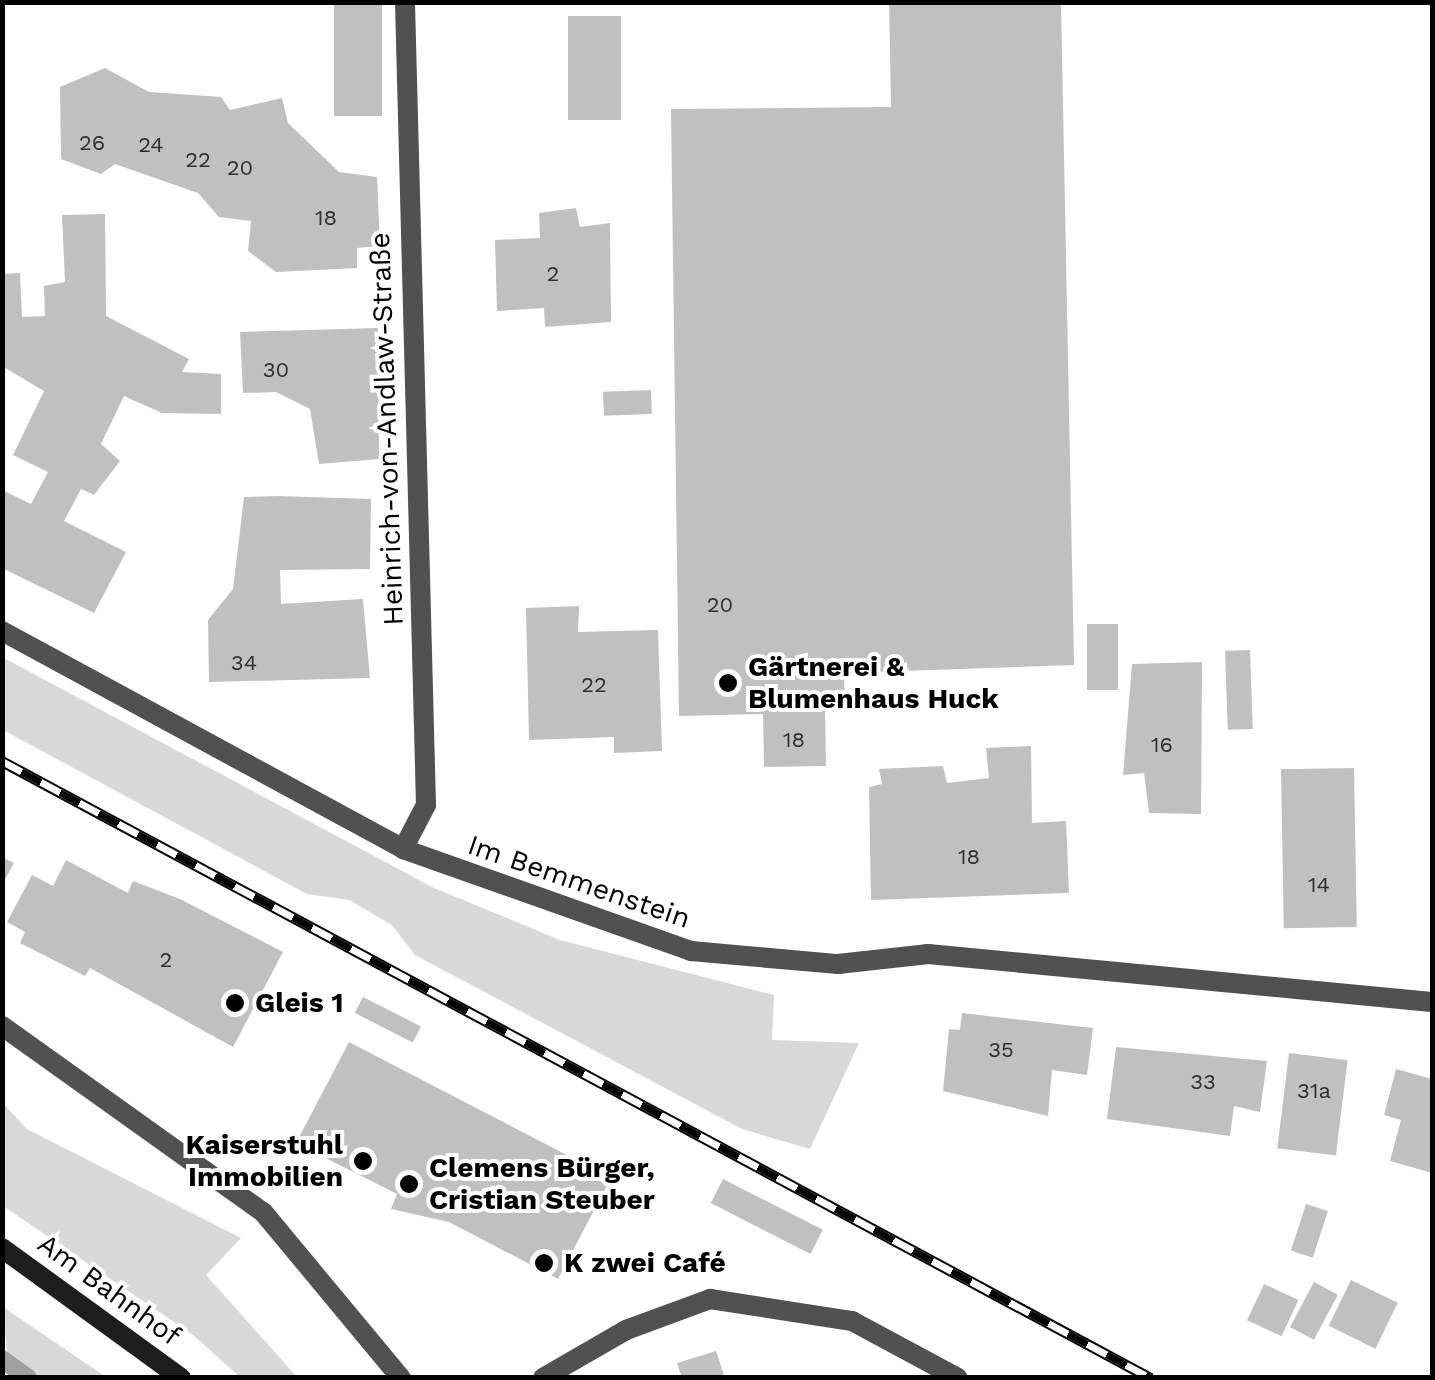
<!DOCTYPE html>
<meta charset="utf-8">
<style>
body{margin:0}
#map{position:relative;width:1435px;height:1380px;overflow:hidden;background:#fff;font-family:"Work Sans",sans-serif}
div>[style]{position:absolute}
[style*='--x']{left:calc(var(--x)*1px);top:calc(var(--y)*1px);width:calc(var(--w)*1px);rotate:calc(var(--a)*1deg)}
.green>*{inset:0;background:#d8d8d8}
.stream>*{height:18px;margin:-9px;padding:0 9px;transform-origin:9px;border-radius:9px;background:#9f9f9f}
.building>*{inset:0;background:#c0c0c0;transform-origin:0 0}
.service>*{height:20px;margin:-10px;padding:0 10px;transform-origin:10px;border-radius:10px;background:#515151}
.minor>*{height:20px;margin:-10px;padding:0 10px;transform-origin:10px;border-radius:10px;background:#515151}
.secondary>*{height:20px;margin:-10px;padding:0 10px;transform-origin:10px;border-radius:10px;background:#1e1e1e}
.rail>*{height:11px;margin-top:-5.5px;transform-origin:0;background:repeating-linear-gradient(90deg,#fff 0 22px,#000 0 44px);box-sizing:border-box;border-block:2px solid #000}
.dots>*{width:28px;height:28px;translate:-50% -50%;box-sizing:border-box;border:5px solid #fff;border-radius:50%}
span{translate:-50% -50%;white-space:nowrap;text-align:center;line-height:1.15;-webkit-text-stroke:8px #fff;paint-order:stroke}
.number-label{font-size:22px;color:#303030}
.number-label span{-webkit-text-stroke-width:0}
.street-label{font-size:28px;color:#000}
.poi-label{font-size:28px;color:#000;font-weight:700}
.left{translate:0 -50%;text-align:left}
.right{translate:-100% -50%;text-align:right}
.frame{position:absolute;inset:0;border:5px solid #000;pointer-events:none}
</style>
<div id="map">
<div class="green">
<div style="clip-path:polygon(2px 657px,434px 888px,560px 940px,774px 995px,772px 1040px,859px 1043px,810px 1149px,742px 1129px,415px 955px,392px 925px,349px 900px,307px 894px,3px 730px)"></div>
<div style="clip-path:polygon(2px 1102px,27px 1129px,241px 1238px,206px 1275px,297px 1377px,240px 1377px,193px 1335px,3px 1206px)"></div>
<div style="clip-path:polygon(3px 1307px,106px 1377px,9px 1377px)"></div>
</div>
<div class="stream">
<div style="--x:2;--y:1359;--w:32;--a:36"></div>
</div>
<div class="building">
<div style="left:334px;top:2px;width:48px;height:114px"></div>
<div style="clip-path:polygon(889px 2px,1061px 2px,1074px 665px,844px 673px,845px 712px,825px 712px,826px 766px,764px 767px,763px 714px,679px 716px,671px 109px,891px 107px)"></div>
<div style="left:568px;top:16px;width:53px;height:104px"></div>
<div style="clip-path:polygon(105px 68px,149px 92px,221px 97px,230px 110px,282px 98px,288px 123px,339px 172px,377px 177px,380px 246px,357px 248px,357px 268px,276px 272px,248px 251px,251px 221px,219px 217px,198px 193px,115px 164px,101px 174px,61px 159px,60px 87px)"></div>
<div style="clip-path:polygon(576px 208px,580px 227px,610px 223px,611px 322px,545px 327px,544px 308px,497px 311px,495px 240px,540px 238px,539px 213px)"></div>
<div style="clip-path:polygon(105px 214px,106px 316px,189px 359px,182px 372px,221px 374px,221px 414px,162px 413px,124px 396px,101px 444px,120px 461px,94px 495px,81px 489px,64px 521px,126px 552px,94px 613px,2px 568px,2px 490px,31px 504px,48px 472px,13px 455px,44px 391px,2px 366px,2px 274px,20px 273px,22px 317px,45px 316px,44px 286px,65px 282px,62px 215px)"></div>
<div style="clip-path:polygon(378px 328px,379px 459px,319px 464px,310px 409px,276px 392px,243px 393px,240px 332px)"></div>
<div style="left:651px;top:390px;width:24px;height:48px;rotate:88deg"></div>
<div style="clip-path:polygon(278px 496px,371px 499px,370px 569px,280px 570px,281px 604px,363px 599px,370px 678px,209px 682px,208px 620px,233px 589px,244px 497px)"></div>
<div style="clip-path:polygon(579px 606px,578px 632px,658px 630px,662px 751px,614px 753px,614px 737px,529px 740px,526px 608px)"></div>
<div style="left:1087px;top:624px;width:31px;height:66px"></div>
<div style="left:1250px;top:650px;width:79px;height:25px;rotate:88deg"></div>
<div style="clip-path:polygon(1202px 662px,1201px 814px,1149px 813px,1144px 773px,1123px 775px,1132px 664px)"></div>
<div style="clip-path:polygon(1031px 746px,1032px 823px,1066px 821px,1069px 893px,871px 900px,869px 787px,882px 784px,879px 769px,943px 766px,947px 783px,989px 778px,986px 748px)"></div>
<div style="left:1354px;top:768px;width:159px;height:73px;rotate:89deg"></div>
<div style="clip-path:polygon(2px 857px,14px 863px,2px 885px)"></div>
<div style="clip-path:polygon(66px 860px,128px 893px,133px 881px,180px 899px,283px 952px,233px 1047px,90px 968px,85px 976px,20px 943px,25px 932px,7px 922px,32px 875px,53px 886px)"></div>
<div style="left:363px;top:997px;width:65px;height:18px;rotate:27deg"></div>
<div style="clip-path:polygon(962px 1013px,1093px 1028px,1087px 1075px,1052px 1070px,1048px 1116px,943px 1091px,949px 1029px,960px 1030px)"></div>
<div style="clip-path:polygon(349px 1042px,611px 1178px,558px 1279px,449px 1222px,391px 1209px,397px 1194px,296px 1143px)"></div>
<div style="clip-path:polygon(1116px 1047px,1267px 1061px,1260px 1112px,1234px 1106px,1230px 1136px,1107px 1119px)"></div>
<div style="left:1289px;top:1053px;width:59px;height:96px;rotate:7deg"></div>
<div style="clip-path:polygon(1396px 1069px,1432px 1079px,1432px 1173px,1390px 1161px,1401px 1120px,1384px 1115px)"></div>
<div style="left:723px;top:1179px;width:112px;height:27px;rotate:27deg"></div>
<div style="left:1306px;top:1204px;width:23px;height:49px;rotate:18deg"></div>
<div style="left:1351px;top:1280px;width:52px;height:51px;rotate:26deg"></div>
<div style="left:1314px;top:1282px;width:27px;height:51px;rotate:28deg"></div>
<div style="left:1264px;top:1284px;width:38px;height:40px;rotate:25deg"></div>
<div style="clip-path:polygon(716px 1351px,725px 1378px,682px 1378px,677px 1363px)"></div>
</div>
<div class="service">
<div style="--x:2;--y:1026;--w:320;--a:35.5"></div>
<div style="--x:263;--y:1212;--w:216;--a:50.3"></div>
</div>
<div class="minor">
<div style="--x:2;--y:631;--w:456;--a:28.5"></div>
<div style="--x:403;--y:849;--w:306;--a:19.5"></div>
<div style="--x:691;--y:951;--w:148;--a:5.1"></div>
<div style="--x:838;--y:964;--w:91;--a:-6.3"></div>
<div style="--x:928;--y:954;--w:506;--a:5.44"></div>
<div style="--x:403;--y:849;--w:50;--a:-62.4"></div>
<div style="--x:426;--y:805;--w:803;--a:-91.5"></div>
<div style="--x:543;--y:1378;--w:96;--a:-30"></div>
<div style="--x:626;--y:1330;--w:90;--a:-20.3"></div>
<div style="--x:710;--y:1299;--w:144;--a:8.8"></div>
<div style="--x:852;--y:1321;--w:120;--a:28.3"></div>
</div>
<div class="secondary">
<div style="--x:2;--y:1248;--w:221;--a:36"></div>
</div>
<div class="rail">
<div style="--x:2;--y:761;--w:1304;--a:28.24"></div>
</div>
<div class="dots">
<div style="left:728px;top:683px;background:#000"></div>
<div style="left:235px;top:1003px;background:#000"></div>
<div style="left:363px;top:1161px;background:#000"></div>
<div style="left:409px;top:1184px;background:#000"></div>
<div style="left:544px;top:1263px;background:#000"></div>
</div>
<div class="number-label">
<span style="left:92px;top:143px">26</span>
<span style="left:151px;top:145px">24</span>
<span style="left:198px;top:160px">22</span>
<span style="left:240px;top:168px">20</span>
<span style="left:326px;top:218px">18</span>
<span style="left:553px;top:274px">2</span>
<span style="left:276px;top:370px">30</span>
<span style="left:720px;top:605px">20</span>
<span style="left:244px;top:663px">34</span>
<span style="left:594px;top:685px">22</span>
<span style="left:794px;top:740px">18</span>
<span style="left:1162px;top:745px">16</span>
<span style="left:969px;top:857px">18</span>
<span style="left:1319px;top:885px">14</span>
<span style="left:166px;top:960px">2</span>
<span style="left:1001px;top:1050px">35</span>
<span style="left:1203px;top:1082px">33</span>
<span style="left:1314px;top:1091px">31a</span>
</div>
<div class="street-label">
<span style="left:387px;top:429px;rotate:-92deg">Heinrich-von-Andlaw-Straße</span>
<span style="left:579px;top:882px;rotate:19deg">Im Bemmenstein</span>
<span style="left:109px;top:1290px;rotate:36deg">Am Bahnhof</span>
</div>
<div class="poi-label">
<span class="left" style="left:748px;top:683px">Gärtnerei &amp;<br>Blumenhaus Huck</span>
<span class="left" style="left:255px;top:1003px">Gleis 1</span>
<span class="right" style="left:343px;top:1161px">Kaiserstuhl<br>Immobilien</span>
<span class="left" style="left:429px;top:1184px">Clemens Bürger,<br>Cristian Steuber</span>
<span class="left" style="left:564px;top:1263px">K zwei Café</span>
</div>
<div class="frame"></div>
</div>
